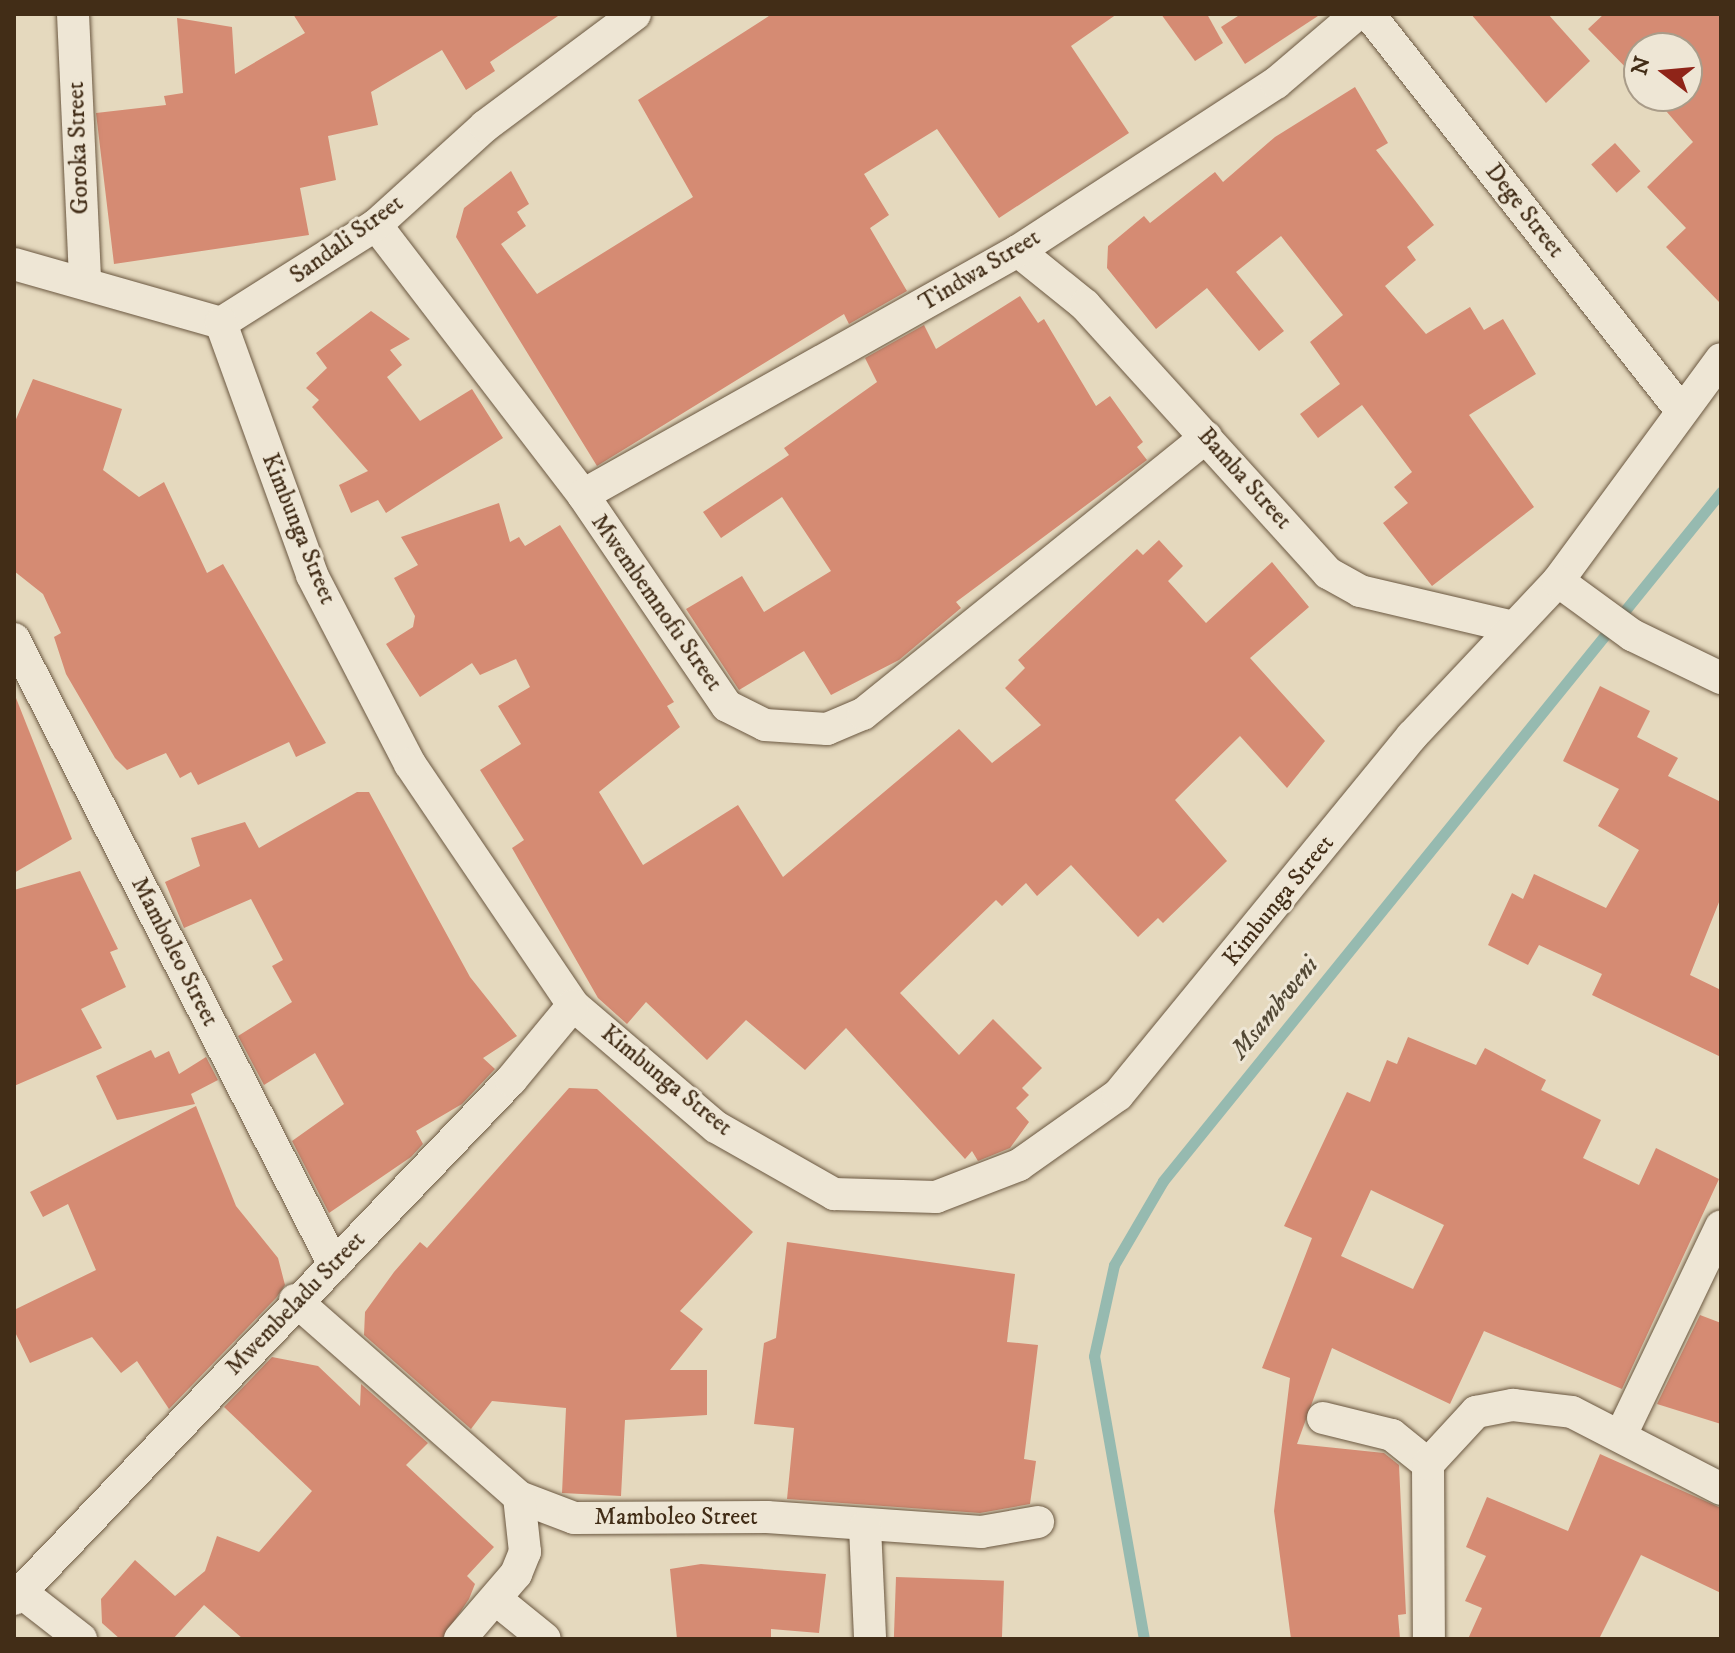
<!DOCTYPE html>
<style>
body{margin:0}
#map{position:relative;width:1735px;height:1653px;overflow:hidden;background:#e5d9be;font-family:"IM FELL DW Pica",serif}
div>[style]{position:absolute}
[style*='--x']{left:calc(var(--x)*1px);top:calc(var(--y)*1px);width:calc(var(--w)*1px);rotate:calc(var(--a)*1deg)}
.stream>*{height:11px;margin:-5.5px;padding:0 5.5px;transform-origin:5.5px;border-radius:5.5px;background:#96bab0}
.building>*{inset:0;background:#d58b73;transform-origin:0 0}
.roads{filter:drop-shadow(0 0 2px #6b5841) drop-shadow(0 0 2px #6b5841)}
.street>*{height:32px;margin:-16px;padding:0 16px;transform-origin:16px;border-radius:16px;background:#eee6d5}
span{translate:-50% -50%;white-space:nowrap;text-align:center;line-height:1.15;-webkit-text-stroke:6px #eee6d5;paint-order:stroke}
.street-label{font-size:24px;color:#422d17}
.water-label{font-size:26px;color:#534936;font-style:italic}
.frame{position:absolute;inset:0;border:16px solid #422d17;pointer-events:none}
.north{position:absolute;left:1623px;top:32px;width:80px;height:80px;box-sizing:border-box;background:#eee6d5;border:2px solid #a99c89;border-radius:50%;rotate:286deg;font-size:22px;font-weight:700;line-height:32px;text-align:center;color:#422d17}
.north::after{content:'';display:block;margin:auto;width:28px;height:36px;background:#8f2418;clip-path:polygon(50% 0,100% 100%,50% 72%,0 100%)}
</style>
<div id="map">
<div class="stream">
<div style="--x:1144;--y:1639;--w:287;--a:-100"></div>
<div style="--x:1094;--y:1356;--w:93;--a:-77.6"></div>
<div style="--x:1114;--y:1265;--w:97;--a:-59.7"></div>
<div style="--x:1163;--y:1181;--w:887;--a:-51"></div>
</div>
<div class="building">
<div style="clip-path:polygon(293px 14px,561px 14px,490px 62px,495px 71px,466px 90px,442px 50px,371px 92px,378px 125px,328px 136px,336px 180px,300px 188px,309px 235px,114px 264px,96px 113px,166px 105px,164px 96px,183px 93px,177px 18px,232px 27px,235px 74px,305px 33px)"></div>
<div style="clip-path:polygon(772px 14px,1117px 14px,1071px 46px,1129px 133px,999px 218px,937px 129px,864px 174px,889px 215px,870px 228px,907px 291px,849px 324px,844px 314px,597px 466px,456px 237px,464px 208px,511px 171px,529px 204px,517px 212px,526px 226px,501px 244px,537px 294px,693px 197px,638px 100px)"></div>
<div style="clip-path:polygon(1161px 14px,1207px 14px,1223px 43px,1195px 61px)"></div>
<div style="clip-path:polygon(1241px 14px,1321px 14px,1245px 64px,1221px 27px)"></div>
<div style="clip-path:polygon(1471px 14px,1548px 14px,1590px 61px,1546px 103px)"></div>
<div style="clip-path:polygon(1604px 14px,1721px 14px,1721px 304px,1666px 247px,1686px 228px,1647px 187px,1693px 142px,1653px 96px,1687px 96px,1687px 48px,1639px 48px,1639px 81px,1588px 29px)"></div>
<div style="clip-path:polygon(1355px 87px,1388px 143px,1376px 150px,1434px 225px,1407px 247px,1416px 260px,1385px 286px,1426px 334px,1470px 307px,1484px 330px,1503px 319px,1536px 374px,1469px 415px,1534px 507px,1432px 586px,1383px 523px,1408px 503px,1394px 487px,1412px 472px,1362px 405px,1318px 438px,1300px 414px,1340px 384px,1310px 342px,1343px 315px,1281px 236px,1236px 272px,1284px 331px,1259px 351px,1207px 288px,1156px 329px,1107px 268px,1108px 246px,1144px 216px,1150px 223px,1215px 172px,1223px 182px,1275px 137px)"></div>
<div style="left:1615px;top:143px;width:38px;height:32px;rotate:48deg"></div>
<div style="clip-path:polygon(1020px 296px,1038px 323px,1044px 319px,1096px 406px,1110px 396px,1143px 442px,1137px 447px,1147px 460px,956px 602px,961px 608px,899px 660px,831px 695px,804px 651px,739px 690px,686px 609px,742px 576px,764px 612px,831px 571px,782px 497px,721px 538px,703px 512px,789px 455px,784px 448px,877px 382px,865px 358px,924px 325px,936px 349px)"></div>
<div style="clip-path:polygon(371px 311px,410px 339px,390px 350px,402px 365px,387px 377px,420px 421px,472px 389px,503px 438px,386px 513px,378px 500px,351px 513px,339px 485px,368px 471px,312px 407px,319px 400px,306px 388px,327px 368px,316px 353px)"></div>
<div style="clip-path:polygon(33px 379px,122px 409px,103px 470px,139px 497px,164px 482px,207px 573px,223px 564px,326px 743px,296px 757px,289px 742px,198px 785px,191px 772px,180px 778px,166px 753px,127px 770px,115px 758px,66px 674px,54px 637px,61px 633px,43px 594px,14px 571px,14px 424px)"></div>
<div style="clip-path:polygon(499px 503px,510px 542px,519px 537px,525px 546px,560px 525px,674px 702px,667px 706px,680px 727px,599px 792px,643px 865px,738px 805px,783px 877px,959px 729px,992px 763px,1041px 725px,1005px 688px,1025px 668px,1018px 660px,1137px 549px,1143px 555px,1159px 540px,1183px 566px,1168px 581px,1206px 623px,1272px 562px,1309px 607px,1250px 658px,1325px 741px,1287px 788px,1240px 736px,1175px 800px,1227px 861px,1163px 923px,1158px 918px,1138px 937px,1071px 865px,1037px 896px,1026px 883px,1002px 906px,996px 900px,900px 993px,959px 1055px,993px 1019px,1042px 1068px,1022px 1088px,1029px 1095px,1016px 1108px,1029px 1122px,1010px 1148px,978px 1161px,972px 1151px,965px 1159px,846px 1028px,805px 1070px,746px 1020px,707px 1060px,646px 1002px,627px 1024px,598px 998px,512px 848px,524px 840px,480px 770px,521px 744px,498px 706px,530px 687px,516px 659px,480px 675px,472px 663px,420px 697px,386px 644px,413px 627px,415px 616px,394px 578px,418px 565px,401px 537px)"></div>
<div style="clip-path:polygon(1600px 686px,1650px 711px,1637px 737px,1678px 758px,1668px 776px,1721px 802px,1721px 897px,1690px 975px,1721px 990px,1721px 1057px,1592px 995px,1602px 974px,1539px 945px,1528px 965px,1488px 945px,1512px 893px,1523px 899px,1534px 874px,1606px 908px,1639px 850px,1598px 826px,1619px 789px,1563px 761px)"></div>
<div style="clip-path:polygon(14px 693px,72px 839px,14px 873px)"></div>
<div style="clip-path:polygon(357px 792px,369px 792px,470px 977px,517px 1036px,483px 1058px,495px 1069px,462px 1104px,416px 1131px,423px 1144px,411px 1157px,329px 1213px,292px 1141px,344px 1104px,315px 1053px,264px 1085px,238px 1036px,292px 1002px,272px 966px,283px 960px,251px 899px,184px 928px,165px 882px,200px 866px,191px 838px,245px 822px,259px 848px)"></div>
<div style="clip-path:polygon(80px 871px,118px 949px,110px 952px,126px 987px,81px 1009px,102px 1048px,14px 1086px,14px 890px)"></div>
<div style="clip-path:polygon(evenodd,1408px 1037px,1476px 1065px,1485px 1048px,1546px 1080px,1541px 1090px,1601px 1120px,1583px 1158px,1639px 1185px,1656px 1148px,1719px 1179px,1622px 1389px,1484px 1331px,1450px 1404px,1332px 1348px,1297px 1444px,1384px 1453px,1399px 1465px,1406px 1614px,1398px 1615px,1400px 1639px,1291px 1639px,1274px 1511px,1290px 1378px,1262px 1368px,1312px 1238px,1284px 1226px,1347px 1092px,1370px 1102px,1387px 1060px,1397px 1064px,1408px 1037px,1371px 1190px,1444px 1225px,1413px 1289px,1341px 1256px,1371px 1190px)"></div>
<div style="clip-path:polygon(151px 1050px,155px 1058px,169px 1051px,179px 1074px,206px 1057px,218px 1080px,191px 1094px,195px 1104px,117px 1120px,96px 1076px)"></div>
<div style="clip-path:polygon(569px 1088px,597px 1089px,753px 1232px,680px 1311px,703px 1329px,670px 1370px,707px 1370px,707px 1415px,625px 1420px,621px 1496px,562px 1493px,566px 1408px,492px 1401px,471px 1429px,364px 1335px,365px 1312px,394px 1272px,420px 1242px,427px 1248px)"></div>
<div style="clip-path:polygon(196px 1106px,236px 1206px,278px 1258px,285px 1285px,276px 1298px,169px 1409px,137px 1361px,121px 1373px,92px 1337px,30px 1363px,14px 1330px,14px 1310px,96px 1270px,68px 1204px,43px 1217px,30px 1192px)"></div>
<div style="clip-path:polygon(787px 1242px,1015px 1274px,1007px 1342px,1038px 1345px,1024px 1459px,1036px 1461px,1030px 1504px,980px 1513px,787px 1499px,794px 1428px,754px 1424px,764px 1343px,776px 1338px)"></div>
<div style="clip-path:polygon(1700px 1315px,1721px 1323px,1721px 1424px,1657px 1404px)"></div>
<div style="clip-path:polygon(272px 1357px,318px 1366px,360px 1406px,361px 1384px,428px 1443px,406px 1465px,494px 1547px,467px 1576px,475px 1584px,469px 1599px,442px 1639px,243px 1639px,204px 1605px,173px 1639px,120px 1639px,102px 1623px,101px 1599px,135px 1560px,175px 1596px,205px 1571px,217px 1536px,259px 1552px,312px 1491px,224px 1407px)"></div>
<div style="clip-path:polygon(1600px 1454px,1721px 1508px,1721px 1593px,1641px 1555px,1599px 1639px,1468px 1639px,1482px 1608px,1465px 1601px,1486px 1556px,1466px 1547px,1487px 1497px,1568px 1531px)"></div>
<div style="clip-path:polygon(701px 1564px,826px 1574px,819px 1633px,771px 1629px,771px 1639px,677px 1639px,670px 1569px)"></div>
<div style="left:896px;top:1577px;width:108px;height:62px;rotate:2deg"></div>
</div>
<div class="roads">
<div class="street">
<div style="--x:73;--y:14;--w:267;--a:87.4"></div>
<div style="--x:1369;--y:14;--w:503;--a:51.79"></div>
<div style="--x:376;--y:225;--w:340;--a:52.5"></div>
<div style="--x:583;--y:495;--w:255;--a:55.7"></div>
<div style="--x:727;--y:706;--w:42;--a:26.6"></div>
<div style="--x:765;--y:725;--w:62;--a:3.7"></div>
<div style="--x:827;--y:729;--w:39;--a:-23"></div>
<div style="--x:863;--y:714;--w:441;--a:-38.9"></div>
<div style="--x:1018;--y:251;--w:86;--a:38.9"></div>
<div style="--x:1085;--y:305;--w:362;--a:47.8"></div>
<div style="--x:1328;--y:573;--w:37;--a:29"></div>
<div style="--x:1360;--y:591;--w:158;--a:13.2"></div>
<div style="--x:14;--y:264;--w:215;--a:15.9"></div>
<div style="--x:221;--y:323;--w:183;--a:-32.3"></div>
<div style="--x:376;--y:225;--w:147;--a:-42.2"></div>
<div style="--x:485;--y:126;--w:187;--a:-36.7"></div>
<div style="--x:221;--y:323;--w:268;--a:70.1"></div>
<div style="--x:312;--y:575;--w:213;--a:62.6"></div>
<div style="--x:410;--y:764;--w:291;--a:55.9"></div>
<div style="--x:573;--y:1005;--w:188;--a:40.5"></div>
<div style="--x:716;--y:1127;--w:136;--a:29.6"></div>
<div style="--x:834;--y:1194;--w:102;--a:1.7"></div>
<div style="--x:936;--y:1197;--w:89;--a:-21.1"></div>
<div style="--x:1019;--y:1165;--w:121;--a:-35.3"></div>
<div style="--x:1118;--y:1095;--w:464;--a:-50.7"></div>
<div style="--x:1412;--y:736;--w:213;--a:-46.7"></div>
<div style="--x:1558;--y:581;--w:275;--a:-53.7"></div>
<div style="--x:583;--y:495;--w:499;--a:-29.3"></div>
<div style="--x:1018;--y:251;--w:308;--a:-33.1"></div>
<div style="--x:1276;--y:83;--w:106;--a:-40.4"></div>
<div style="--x:1558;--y:581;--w:92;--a:36.1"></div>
<div style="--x:1632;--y:635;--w:99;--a:25.8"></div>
<div style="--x:14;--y:639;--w:703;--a:62.92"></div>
<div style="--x:295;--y:1300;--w:298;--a:41.3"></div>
<div style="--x:519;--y:1497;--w:59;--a:20.9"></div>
<div style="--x:574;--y:1518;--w:193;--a:-0.3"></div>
<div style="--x:767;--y:1517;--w:215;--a:4"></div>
<div style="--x:981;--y:1532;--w:58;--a:-10"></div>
<div style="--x:1323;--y:1418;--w:71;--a:13.8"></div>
<div style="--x:1392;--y:1435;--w:46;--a:38.9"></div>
<div style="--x:1428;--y:1464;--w:175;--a:89.7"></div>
<div style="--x:1622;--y:1433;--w:229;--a:-64.4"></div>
<div style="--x:1428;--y:1464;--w:71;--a:-47.3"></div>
<div style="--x:1476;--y:1412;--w:38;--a:-11"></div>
<div style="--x:1513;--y:1405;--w:59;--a:6.8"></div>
<div style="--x:1572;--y:1412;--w:168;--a:27.3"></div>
<div style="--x:865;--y:1527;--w:112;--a:87.4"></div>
<div style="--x:22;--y:1593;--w:75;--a:37.9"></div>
<div style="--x:14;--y:1599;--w:719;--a:-46.24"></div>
<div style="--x:511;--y:1080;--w:97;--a:-50.4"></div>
<div style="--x:498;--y:1601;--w:60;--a:39"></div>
<div style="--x:460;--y:1639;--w:86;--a:-49.3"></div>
<div style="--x:516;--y:1574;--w:24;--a:-68"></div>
<div style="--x:525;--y:1552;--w:55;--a:-96.2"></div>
</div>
</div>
<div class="street-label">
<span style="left:79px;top:148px;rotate:-92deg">Goroka Street</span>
<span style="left:1524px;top:211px;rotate:52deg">Dege Street</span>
<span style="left:347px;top:240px;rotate:-36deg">Sandali Street</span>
<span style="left:980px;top:271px;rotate:-31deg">Tindwa Street</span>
<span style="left:1244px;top:479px;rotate:48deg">Bamba Street</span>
<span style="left:298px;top:529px;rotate:68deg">Kimbunga Street</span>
<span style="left:656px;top:603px;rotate:55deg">Mwembemnofu Street</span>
<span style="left:1279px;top:901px;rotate:-51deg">Kimbunga Street</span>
<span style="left:174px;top:952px;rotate:63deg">Mamboleo Street</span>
<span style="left:666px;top:1081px;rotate:39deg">Kimbunga Street</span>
<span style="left:296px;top:1304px;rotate:-46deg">Mwembeladu Street</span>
<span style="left:676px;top:1518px">Mamboleo Street</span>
</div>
<div class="water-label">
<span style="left:1275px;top:1008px;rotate:-51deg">Msambweni</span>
</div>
<div class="frame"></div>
<div class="north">N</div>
</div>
